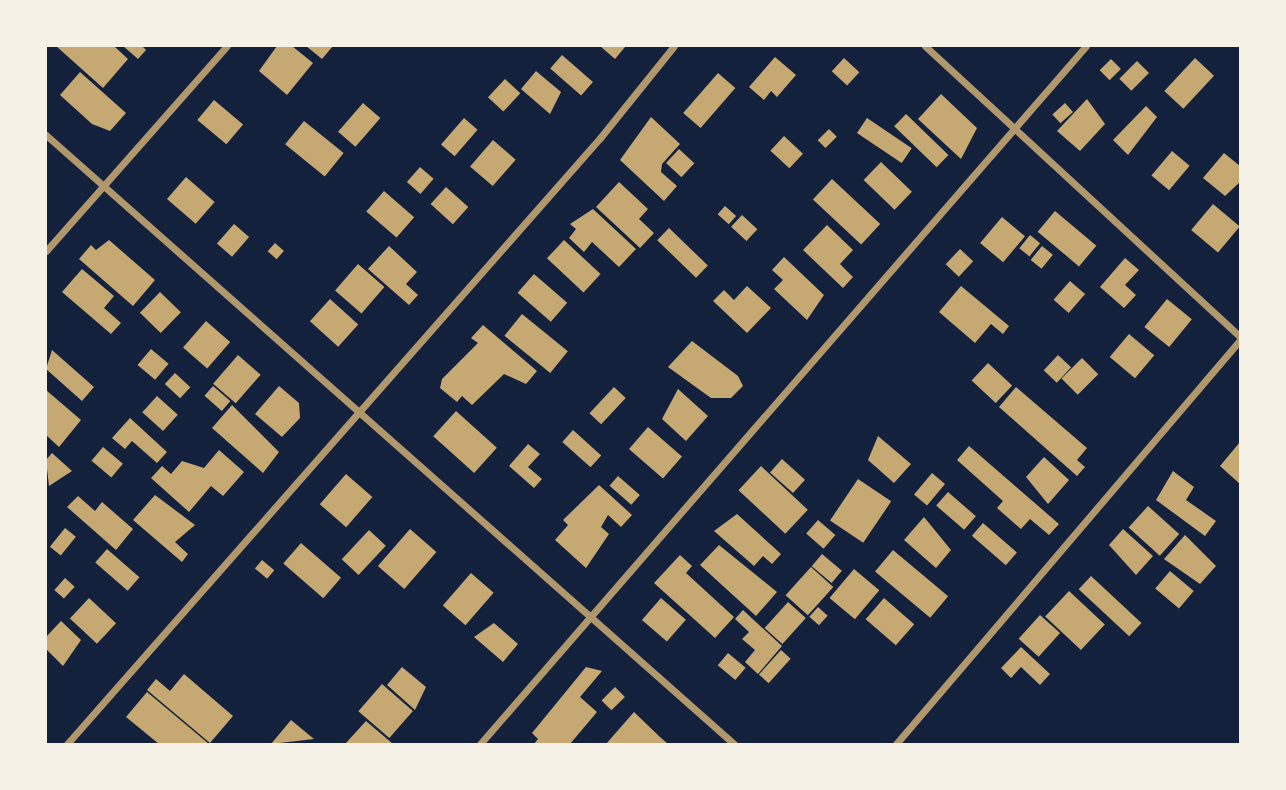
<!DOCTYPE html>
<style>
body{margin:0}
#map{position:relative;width:1286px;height:790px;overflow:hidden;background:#14213d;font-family:Helvetica,sans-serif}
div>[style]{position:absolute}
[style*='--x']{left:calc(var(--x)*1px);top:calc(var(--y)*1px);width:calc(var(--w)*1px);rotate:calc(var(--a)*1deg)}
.building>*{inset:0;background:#c6a872;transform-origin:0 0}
.minor>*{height:7px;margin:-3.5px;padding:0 3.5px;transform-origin:3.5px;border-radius:3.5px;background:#b1986c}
span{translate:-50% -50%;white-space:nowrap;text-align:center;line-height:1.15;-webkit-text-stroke:5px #f6f1e7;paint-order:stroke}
.frame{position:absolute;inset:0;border:47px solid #f6f1e7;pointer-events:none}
</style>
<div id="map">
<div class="building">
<div style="clip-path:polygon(56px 46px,115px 47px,128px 59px,103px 88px)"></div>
<div style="clip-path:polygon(123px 46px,142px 46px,146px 50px,138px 59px)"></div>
<div style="clip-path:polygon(277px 46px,292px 46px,313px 63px,287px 95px,259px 71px)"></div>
<div style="clip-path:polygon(306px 46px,333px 46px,322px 59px)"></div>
<div style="clip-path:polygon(600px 46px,623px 46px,625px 47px,615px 59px)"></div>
<div style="left:562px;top:55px;width:41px;height:18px;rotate:41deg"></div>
<div style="clip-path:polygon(775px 57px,796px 75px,777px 97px,771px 91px,764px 100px,749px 87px)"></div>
<div style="left:844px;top:58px;width:21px;height:18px;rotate:43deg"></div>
<div style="left:1195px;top:58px;width:26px;height:45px;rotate:43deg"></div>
<div style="left:1111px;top:59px;width:14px;height:16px;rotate:45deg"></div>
<div style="left:1137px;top:61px;width:17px;height:25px;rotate:45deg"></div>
<div style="clip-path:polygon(536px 71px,561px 92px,550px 114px,521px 89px)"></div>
<div style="clip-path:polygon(80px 72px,126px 113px,110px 131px,92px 124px,60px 95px)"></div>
<div style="left:718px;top:73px;width:23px;height:53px;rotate:41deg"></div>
<div style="left:505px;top:79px;width:21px;height:25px;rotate:43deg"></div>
<div style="clip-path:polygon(941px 94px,977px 128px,961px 159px,918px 119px)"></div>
<div style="clip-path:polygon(1087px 99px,1105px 124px,1080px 151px,1057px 131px)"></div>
<div style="left:214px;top:100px;width:38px;height:26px;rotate:40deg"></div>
<div style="left:363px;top:103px;width:23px;height:38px;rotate:41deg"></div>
<div style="left:1065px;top:103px;width:12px;height:17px;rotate:48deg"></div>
<div style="clip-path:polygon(1146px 106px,1157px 117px,1128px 155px,1113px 140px)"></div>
<div style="left:906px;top:114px;width:59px;height:17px;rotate:44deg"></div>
<div style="clip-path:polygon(651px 117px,680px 144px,662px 164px,661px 172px,677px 186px,664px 201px,620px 160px)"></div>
<div style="left:464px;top:118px;width:18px;height:35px;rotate:41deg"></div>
<div style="left:867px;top:118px;width:54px;height:18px;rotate:34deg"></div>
<div style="left:304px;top:121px;width:51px;height:30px;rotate:39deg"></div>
<div style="left:829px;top:129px;width:11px;height:16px;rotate:45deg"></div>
<div style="left:784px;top:136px;width:26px;height:20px;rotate:43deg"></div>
<div style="left:493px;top:140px;width:30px;height:35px;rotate:41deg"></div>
<div style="left:679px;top:149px;width:21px;height:19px;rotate:43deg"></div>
<div style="left:1172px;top:151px;width:23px;height:32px;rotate:40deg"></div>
<div style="clip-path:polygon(1224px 153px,1240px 166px,1240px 182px,1225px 196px,1203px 178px)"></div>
<div style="left:881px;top:162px;width:43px;height:25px;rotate:44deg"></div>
<div style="left:420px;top:167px;width:18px;height:20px;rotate:41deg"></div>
<div style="left:186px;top:177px;width:38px;height:29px;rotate:41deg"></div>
<div style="left:832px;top:179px;width:66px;height:28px;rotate:43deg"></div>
<div style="clip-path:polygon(619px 182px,648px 209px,639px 219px,654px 233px,640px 248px,596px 207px)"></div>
<div style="left:446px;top:187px;width:30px;height:23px;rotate:42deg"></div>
<div style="left:384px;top:191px;width:40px;height:27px;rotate:41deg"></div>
<div style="left:1213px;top:204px;width:35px;height:34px;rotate:40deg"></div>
<div style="left:725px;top:206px;width:15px;height:11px;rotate:42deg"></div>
<div style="clip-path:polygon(593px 209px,636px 249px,619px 267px,592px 242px,584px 252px,569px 238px,576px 229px,570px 224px)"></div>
<div style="left:1055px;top:211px;width:54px;height:27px;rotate:40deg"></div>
<div style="left:742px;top:215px;width:21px;height:16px;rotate:43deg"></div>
<div style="left:1002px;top:217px;width:30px;height:34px;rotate:40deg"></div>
<div style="left:234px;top:224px;width:20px;height:26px;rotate:41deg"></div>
<div style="clip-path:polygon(827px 225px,853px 250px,840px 264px,853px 277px,843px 288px,803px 250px)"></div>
<div style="left:669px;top:228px;width:54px;height:17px;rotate:44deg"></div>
<div style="left:1030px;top:235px;width:13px;height:17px;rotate:39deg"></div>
<div style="clip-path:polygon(109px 240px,155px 280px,133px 306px,79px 259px,91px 245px,96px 250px)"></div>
<div style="left:564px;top:240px;width:50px;height:25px;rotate:43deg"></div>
<div style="left:275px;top:243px;width:12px;height:11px;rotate:42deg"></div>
<div style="clip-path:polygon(389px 246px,417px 272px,406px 284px,418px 295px,409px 305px,368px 269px)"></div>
<div style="left:1042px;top:246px;width:14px;height:18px;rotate:39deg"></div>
<div style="left:960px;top:249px;width:18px;height:21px;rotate:43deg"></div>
<div style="clip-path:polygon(784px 257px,824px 295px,807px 320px,774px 289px,783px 280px,772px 270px)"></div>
<div style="clip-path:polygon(1125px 258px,1139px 270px,1125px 285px,1136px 295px,1124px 308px,1100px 287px)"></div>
<div style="left:358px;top:264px;width:35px;height:35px;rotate:41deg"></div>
<div style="clip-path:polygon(82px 269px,114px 296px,104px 308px,121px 323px,111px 334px,62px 292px)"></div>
<div style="left:534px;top:274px;width:44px;height:25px;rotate:41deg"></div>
<div style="left:1070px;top:281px;width:20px;height:25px;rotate:41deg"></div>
<div style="clip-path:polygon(747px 286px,771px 308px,747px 333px,713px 301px,724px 290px,734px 300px)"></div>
<div style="clip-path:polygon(961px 286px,1009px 326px,1003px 334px,991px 324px,975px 343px,939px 312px)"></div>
<div style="left:160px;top:292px;width:29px;height:29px;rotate:44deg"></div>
<div style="left:330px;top:299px;width:38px;height:30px;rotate:42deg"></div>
<div style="left:1167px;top:299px;width:32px;height:36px;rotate:39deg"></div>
<div style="left:522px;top:314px;width:59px;height:28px;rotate:39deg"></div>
<div style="left:206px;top:321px;width:32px;height:35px;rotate:41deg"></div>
<div style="clip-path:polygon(483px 325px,537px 371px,526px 384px,504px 374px,472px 405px,462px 396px,457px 402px,440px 388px,442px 379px,478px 343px,471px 338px)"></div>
<div style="left:1129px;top:334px;width:33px;height:30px;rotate:40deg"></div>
<div style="clip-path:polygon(692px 341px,738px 376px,743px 386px,731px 398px,711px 398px,668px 367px)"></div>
<div style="left:151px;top:349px;width:23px;height:21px;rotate:40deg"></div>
<div style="clip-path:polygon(52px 350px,94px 387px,82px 401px,46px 369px)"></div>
<div style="left:238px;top:355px;width:30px;height:38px;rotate:41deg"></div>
<div style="left:1058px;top:355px;width:18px;height:21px;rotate:43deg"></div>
<div style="left:1082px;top:358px;width:23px;height:29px;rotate:45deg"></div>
<div style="left:988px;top:363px;width:33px;height:24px;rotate:43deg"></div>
<div style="left:175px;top:373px;width:21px;height:15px;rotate:43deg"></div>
<div style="left:213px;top:386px;width:23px;height:13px;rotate:41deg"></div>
<div style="clip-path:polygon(279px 386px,299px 403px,300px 418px,282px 437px,255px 414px)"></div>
<div style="left:614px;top:387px;width:16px;height:36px;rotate:43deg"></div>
<div style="clip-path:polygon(1016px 387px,1087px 448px,1077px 460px,1085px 467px,1077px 476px,999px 407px)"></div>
<div style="clip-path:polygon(678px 389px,708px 416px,686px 441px,662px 419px)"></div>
<div style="clip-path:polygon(46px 390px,81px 420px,59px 447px,46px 435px)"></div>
<div style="left:157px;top:396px;width:28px;height:22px;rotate:42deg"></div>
<div style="clip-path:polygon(232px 405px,279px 452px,263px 473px,212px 428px)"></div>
<div style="left:456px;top:411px;width:55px;height:34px;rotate:42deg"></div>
<div style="clip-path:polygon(130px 418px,167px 452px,157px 463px,132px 441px,125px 449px,112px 438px)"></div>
<div style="left:648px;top:427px;width:45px;height:29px;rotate:41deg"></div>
<div style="left:573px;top:430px;width:38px;height:16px;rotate:42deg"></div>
<div style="clip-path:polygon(878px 436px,911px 464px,894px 483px,868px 460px)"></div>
<div style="clip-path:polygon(1240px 442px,1240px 484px,1220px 466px)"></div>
<div style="clip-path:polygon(528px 444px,540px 454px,528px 467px,542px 479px,534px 488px,509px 466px)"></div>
<div style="clip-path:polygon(969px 446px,1059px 524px,1049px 535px,1030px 519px,1021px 529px,997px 508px,1003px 501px,957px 460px)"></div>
<div style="left:103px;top:447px;width:26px;height:18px;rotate:40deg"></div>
<div style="clip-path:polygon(219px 450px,244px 472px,223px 496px,211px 486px,189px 512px,151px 478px,162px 466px,171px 474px,182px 461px,204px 468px)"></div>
<div style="clip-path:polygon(52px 453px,72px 471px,49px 486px,46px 460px)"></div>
<div style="clip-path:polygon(1044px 457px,1069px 480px,1048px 504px,1026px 477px)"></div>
<div style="left:782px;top:459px;width:31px;height:18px;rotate:42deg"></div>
<div style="left:761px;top:466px;width:64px;height:33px;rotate:43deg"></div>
<div style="clip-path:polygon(1173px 471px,1194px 487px,1186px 500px,1216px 521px,1205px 536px,1156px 500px)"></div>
<div style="left:932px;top:473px;width:17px;height:28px;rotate:40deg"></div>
<div style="left:346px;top:474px;width:35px;height:40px;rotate:41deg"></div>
<div style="left:618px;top:476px;width:29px;height:13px;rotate:41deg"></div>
<div style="left:858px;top:479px;width:40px;height:50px;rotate:34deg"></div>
<div style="clip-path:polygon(599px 485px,632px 515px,621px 527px,608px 515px,601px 527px,609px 534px,586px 568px,555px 540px,568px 525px,563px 520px)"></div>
<div style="left:948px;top:492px;width:37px;height:18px;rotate:41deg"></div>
<div style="clip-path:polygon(155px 495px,195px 525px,175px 542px,188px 554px,182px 562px,133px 520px)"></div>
<div style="clip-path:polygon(78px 496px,95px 511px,102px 502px,133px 529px,116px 550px,67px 507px)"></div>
<div style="left:1148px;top:506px;width:42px;height:29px;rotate:42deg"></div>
<div style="clip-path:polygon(737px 514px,781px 554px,772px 564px,763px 556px,754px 566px,714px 531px)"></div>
<div style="clip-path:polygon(924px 517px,951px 550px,936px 568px,904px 540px)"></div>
<div style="left:818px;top:520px;width:23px;height:18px;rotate:41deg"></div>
<div style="left:983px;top:523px;width:45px;height:17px;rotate:41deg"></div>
<div style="left:65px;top:528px;width:14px;height:24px;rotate:39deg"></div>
<div style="left:410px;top:529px;width:35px;height:49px;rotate:41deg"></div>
<div style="clip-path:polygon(1123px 529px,1153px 556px,1136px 575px,1109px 545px)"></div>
<div style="left:369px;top:530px;width:23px;height:40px;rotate:43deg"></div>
<div style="clip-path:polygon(1185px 535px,1216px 566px,1200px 584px,1164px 559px)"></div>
<div style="left:301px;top:543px;width:53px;height:27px;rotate:41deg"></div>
<div style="clip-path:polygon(719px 545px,777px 592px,756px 616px,700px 565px)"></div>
<div style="left:107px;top:549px;width:43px;height:18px;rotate:41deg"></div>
<div style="left:893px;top:550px;width:72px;height:28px;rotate:40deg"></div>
<div style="left:822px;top:554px;width:26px;height:16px;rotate:40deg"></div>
<div style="clip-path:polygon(680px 555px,692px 566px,686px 573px,734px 617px,715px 638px,654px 583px)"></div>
<div style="left:262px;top:560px;width:16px;height:11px;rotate:40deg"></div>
<div style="left:811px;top:567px;width:30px;height:38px;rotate:42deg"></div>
<div style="left:854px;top:569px;width:33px;height:38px;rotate:40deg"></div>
<div style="left:1170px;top:571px;width:31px;height:23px;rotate:40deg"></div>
<div style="left:471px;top:573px;width:30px;height:43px;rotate:41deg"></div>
<div style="left:1091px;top:576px;width:69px;height:18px;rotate:43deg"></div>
<div style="left:65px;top:578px;width:13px;height:16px;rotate:42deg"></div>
<div style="left:1069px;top:591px;width:49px;height:35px;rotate:43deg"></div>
<div style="left:89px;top:598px;width:37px;height:28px;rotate:43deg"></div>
<div style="left:661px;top:598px;width:33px;height:29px;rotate:41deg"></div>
<div style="left:884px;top:598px;width:40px;height:28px;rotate:41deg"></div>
<div style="left:788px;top:602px;width:24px;height:35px;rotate:42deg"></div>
<div style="left:818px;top:607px;width:13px;height:13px;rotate:42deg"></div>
<div style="clip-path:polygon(743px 610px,782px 646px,758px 674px,745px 662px,755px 650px,742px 639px,749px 632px,735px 619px)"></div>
<div style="left:1040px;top:615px;width:27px;height:32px;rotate:42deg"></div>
<div style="clip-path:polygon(61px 621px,81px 640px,63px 666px,46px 649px,46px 637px)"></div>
<div style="clip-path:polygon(494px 623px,518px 644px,503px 662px,474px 637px)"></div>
<div style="clip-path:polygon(1021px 647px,1050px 674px,1040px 685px,1021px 667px,1011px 678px,1001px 668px)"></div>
<div style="left:781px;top:650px;width:13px;height:33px;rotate:42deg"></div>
<div style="left:728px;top:653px;width:23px;height:16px;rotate:40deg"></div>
<div style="clip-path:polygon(402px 667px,426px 687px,415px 710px,387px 685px)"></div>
<div style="clip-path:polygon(586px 667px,602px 671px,580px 697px,597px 712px,570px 744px,534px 744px,538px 739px,532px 733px)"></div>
<div style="clip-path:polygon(184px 674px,233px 716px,210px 743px,147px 690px,156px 679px,170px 691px)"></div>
<div style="left:382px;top:684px;width:41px;height:36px;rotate:41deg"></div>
<div style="left:615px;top:687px;width:14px;height:19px;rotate:45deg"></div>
<div style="clip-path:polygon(147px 692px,209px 744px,159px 744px,126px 717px)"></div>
<div style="clip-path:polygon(634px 712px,660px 737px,668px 744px,606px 744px)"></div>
<div style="clip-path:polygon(291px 720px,314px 739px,271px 744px)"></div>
<div style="clip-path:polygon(366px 721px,393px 744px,345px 744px)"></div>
</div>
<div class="minor">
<div style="--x:925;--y:46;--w:429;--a:42.7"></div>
<div style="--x:46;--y:135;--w:919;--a:41.51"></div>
<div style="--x:46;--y:251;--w:273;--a:-48.6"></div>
<div style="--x:67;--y:744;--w:807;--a:-48.67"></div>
<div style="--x:600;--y:138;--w:118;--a:-51.2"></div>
<div style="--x:480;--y:744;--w:924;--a:-49.04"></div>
<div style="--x:896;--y:744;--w:531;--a:-49.59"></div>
</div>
<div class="frame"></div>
</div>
